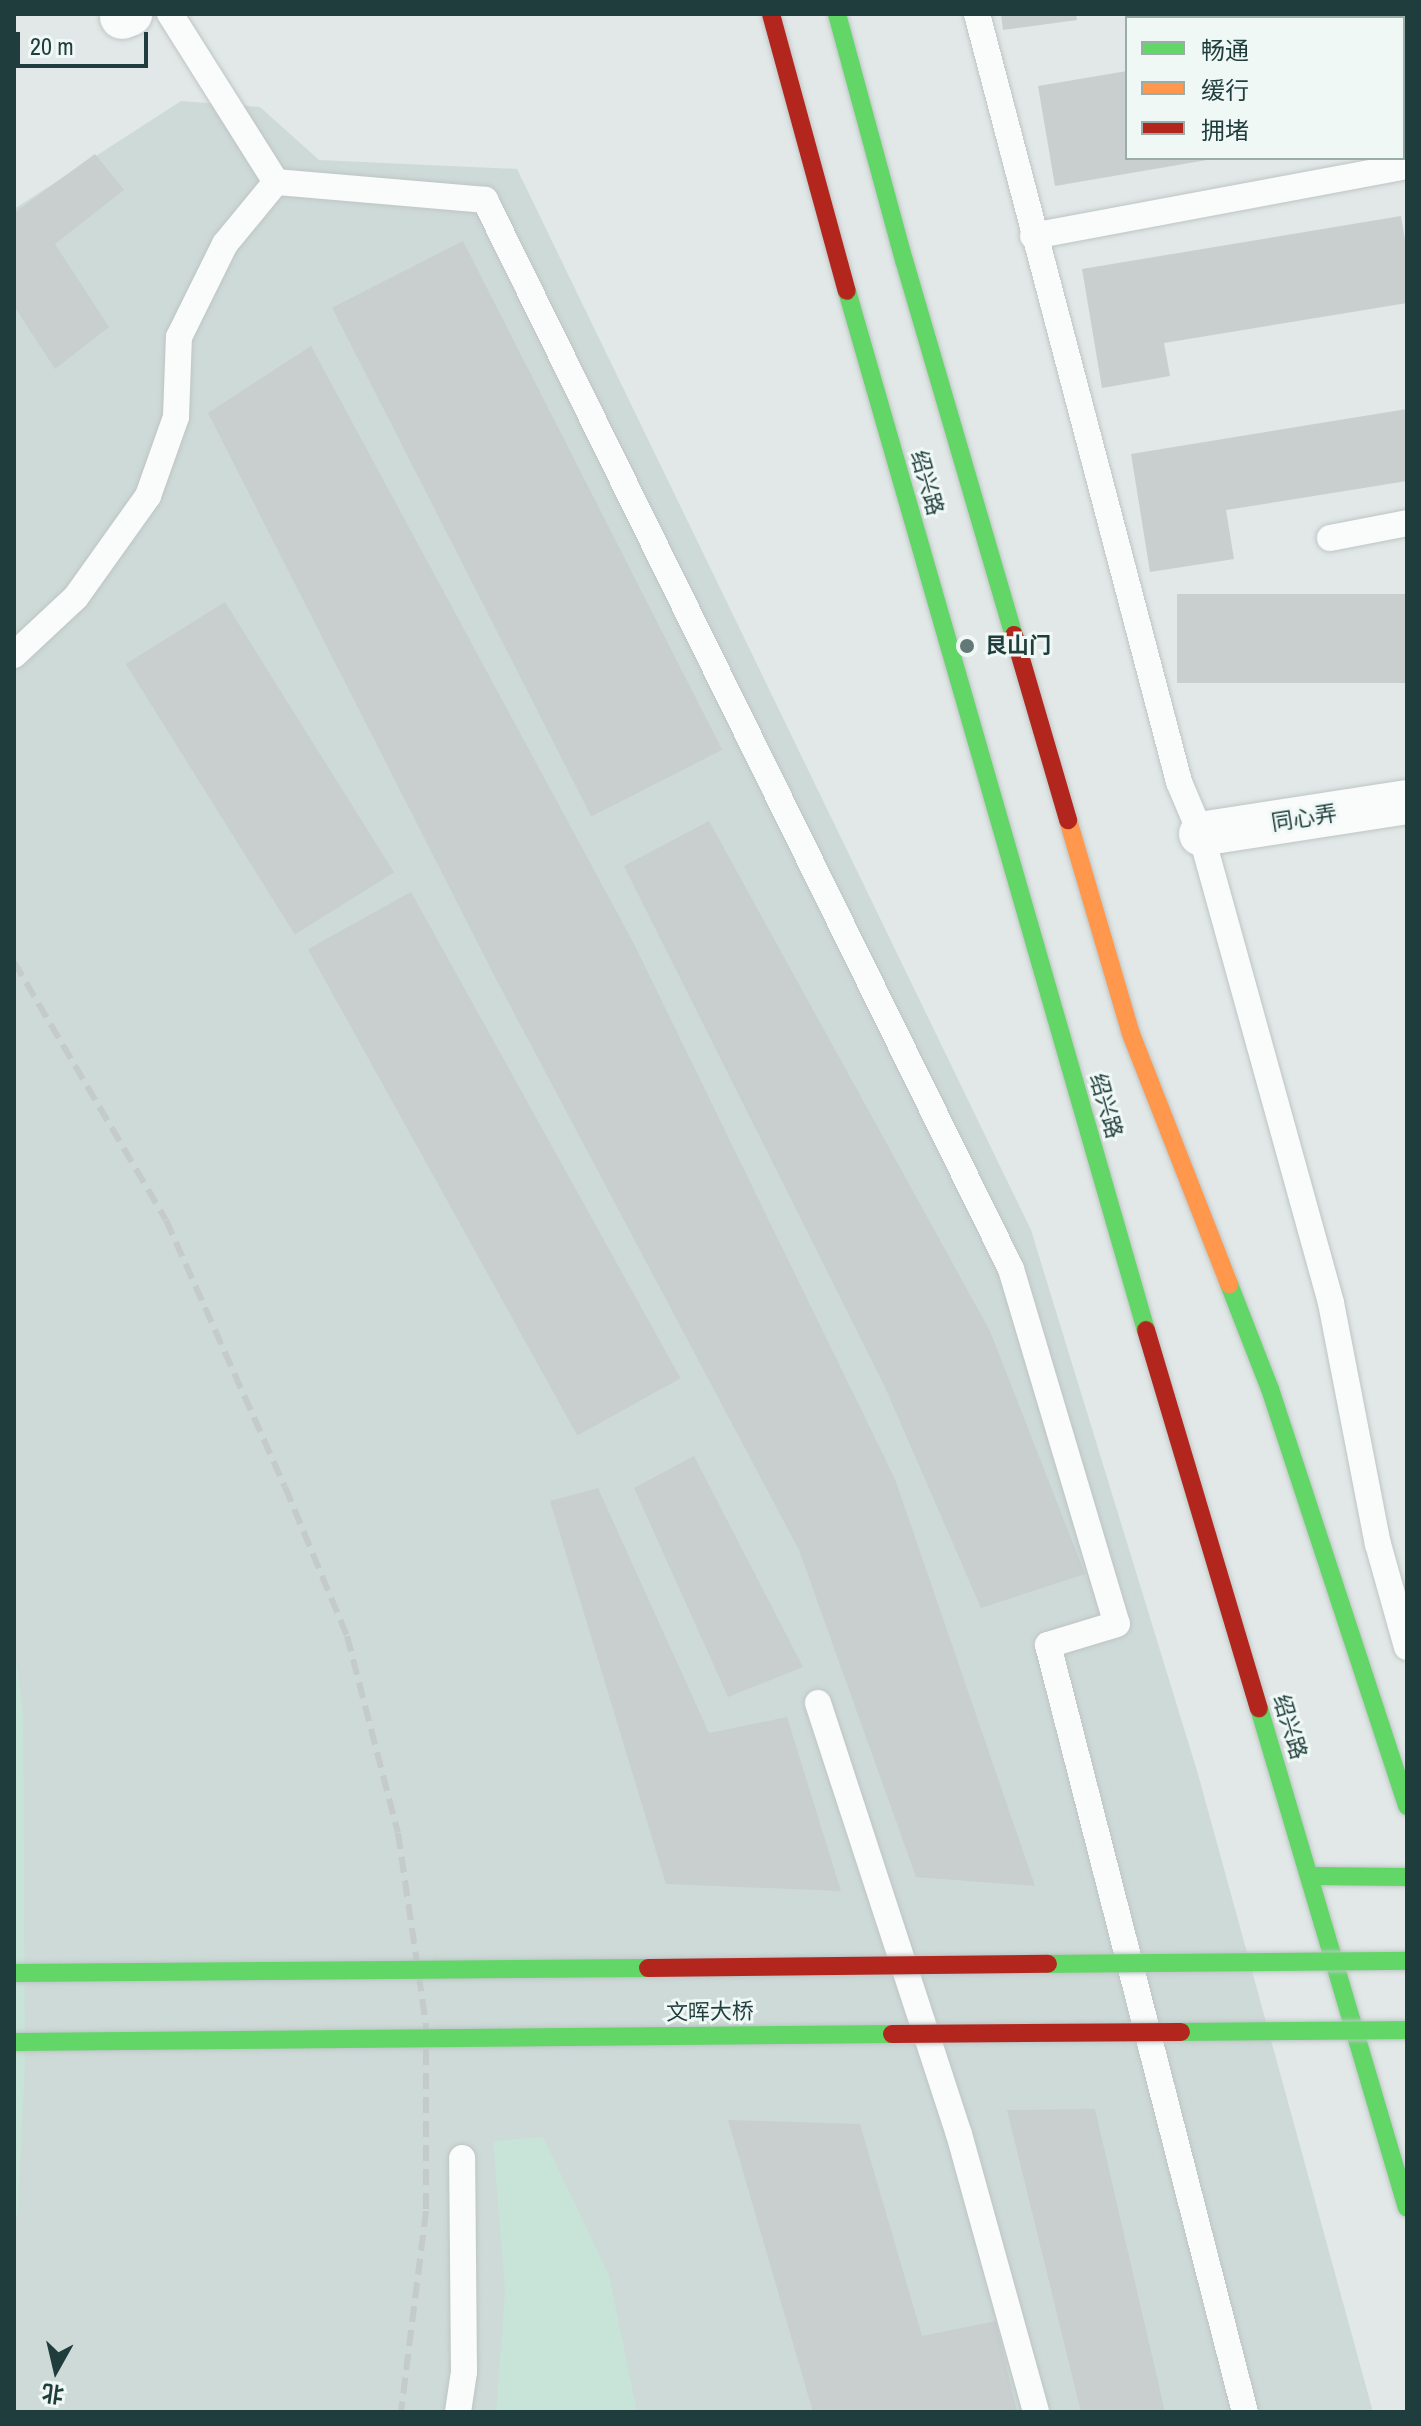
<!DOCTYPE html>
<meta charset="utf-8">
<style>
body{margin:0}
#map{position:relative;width:1421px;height:2426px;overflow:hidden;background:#e1e8e7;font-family:"Archivo Narrow","Noto Sans SC",sans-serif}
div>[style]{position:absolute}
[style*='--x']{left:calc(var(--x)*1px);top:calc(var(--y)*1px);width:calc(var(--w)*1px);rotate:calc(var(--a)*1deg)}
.built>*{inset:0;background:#cedad8}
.green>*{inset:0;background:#c8e3d7}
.building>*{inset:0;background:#c8cfce;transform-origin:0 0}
.roads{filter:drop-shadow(0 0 2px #bec5c4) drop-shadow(0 0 2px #bec5c4)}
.lane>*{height:26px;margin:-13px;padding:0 13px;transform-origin:13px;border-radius:13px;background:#fafcfb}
.street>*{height:44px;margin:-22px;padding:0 22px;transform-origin:22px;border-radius:22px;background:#fafcfb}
.fast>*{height:18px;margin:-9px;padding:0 9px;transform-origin:9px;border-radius:9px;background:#63d668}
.slow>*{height:18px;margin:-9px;padding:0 9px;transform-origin:9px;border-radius:9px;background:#ff974d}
.jam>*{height:18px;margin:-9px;padding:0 9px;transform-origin:9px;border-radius:9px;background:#b3261e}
.rail>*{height:6px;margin-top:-3px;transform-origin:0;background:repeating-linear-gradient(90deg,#c5caca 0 16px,transparent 0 24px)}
.bridges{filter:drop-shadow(0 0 2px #bbc5c4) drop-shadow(0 0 2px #bbc5c4)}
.fast-bridge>*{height:18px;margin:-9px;padding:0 9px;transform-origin:9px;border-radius:9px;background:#63d668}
.jam-bridge>*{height:18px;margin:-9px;padding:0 9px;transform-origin:9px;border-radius:9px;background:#b3261e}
.dots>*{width:22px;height:22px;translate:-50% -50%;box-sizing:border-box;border:4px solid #eff8f5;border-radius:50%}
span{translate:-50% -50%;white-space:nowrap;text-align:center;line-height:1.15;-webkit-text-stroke:6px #eff8f5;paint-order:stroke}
.street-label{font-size:22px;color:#1e3d3c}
.poi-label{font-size:22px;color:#1e3d3c;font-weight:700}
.left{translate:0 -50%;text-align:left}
.frame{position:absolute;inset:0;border:16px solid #1e3d3c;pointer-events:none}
.legend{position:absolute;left:1125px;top:16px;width:280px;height:144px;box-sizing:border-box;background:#eff8f5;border:2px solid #9badab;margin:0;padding:10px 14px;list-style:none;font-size:24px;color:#1e3d3c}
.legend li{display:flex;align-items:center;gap:16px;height:40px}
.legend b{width:40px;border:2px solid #9badab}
.north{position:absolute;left:16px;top:2330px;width:80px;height:80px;-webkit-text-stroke:6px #eff8f5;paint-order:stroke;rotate:188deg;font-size:22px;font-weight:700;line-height:32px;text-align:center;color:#1e3d3c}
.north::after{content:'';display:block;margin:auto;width:28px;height:36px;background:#1e3d3c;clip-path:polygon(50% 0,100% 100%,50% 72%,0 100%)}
.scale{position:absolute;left:16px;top:32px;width:132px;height:36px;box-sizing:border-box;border:4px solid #1e3d3c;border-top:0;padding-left:10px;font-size:24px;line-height:28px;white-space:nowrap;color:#1e3d3c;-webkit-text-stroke:6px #eff8f5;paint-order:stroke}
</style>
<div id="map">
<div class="built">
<div style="clip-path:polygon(181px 101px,260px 107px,319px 160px,517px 169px,1031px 1230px,1198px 1774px,1373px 2412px,14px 2412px,14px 209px)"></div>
</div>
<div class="green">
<div style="clip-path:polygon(14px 1647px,23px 1710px,25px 2061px,18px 2211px,14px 2229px)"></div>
<div style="clip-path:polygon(543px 2137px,609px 2275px,637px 2412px,496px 2412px,505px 2292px,493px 2141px)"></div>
</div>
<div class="building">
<div style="clip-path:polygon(1001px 14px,1076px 14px,1077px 20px,1003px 30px)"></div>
<div style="left:1407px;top:24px;width:101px;height:4px;rotate:90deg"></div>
<div style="clip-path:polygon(1127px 71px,1127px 158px,1207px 160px,1055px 186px,1038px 86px)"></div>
<div style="clip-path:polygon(95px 154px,124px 190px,55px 244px,109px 327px,55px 369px,14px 306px,14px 213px)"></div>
<div style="clip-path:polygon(1401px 216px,1407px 252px,1407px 303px,1164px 343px,1170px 376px,1102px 388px,1082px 269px)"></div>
<div style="left:463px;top:241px;width:571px;height:147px;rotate:63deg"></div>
<div style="clip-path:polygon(311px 346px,634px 944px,895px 1479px,1035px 1886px,916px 1877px,799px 1550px,497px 981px,208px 413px)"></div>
<div style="clip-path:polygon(1407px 409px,1407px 481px,1226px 510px,1234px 559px,1150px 572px,1131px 454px)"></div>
<div style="left:1407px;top:594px;width:89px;height:230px;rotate:90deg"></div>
<div style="left:225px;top:602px;width:319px;height:117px;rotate:58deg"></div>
<div style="clip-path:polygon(709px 821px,990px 1331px,1085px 1574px,981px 1608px,884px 1385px,624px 866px)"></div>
<div style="left:411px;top:892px;width:556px;height:118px;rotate:61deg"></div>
<div style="clip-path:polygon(694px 1456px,803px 1667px,728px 1697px,634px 1488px)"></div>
<div style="clip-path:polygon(598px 1488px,709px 1733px,787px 1717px,841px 1891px,666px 1884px,550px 1501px)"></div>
<div style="clip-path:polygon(1095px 2109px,1165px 2412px,1081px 2412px,1007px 2110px)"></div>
<div style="clip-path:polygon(728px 2120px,860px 2124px,922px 2336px,996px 2321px,1017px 2412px,813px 2412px)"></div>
</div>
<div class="roads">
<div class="lane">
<div style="--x:977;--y:14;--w:794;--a:75.26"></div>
<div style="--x:1179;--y:782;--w:56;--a:67.1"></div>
<div style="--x:1201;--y:834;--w:487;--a:74.5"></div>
<div style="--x:1331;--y:1303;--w:246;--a:79"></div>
<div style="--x:1378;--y:1544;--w:107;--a:74.3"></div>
<div style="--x:1166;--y:18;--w:30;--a:-8"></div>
<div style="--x:276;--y:182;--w:210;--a:4.9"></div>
<div style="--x:485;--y:200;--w:1191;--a:63.8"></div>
<div style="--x:1011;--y:1269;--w:370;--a:73.4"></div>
<div style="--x:1117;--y:1624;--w:72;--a:163.1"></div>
<div style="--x:1048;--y:1645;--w:792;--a:75.6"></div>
<div style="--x:1033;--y:236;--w:380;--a:-10.6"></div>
<div style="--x:1330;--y:538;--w:78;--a:-11"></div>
<div style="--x:14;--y:655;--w:85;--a:-43.1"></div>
<div style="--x:76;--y:597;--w:124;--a:-54.5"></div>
<div style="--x:148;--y:496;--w:84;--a:-70.5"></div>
<div style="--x:176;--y:417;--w:80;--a:-87.9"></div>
<div style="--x:179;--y:337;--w:104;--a:-63.7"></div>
<div style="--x:225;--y:244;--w:80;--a:-50.6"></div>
<div style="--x:276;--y:182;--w:199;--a:-122.2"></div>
<div style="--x:818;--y:1703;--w:453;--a:71.9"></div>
<div style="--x:959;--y:2134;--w:288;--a:74.5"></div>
<div style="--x:458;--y:2412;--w:40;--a:-81.5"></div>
<div style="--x:464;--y:2372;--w:214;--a:-90.5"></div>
</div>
<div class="street">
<div style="--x:122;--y:17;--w:9;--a:-21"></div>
<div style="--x:1201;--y:834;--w:208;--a:-8.8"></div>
</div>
<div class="fast">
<div style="--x:837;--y:14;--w:255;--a:74.8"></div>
<div style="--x:904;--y:260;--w:391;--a:73.7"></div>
<div style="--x:847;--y:291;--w:1081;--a:73.95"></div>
<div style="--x:1229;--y:1284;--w:113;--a:68.7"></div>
<div style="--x:1270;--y:1389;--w:439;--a:71.8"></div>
<div style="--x:1259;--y:1708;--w:521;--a:73.51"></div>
<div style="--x:1311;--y:1876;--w:96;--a:0.6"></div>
</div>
<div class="slow">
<div style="--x:1068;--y:820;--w:223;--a:73.6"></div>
<div style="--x:1131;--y:1034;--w:269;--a:68.6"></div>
</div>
<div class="jam">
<div style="--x:771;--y:14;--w:287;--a:74.7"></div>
<div style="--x:1014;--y:635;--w:193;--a:73.7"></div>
<div style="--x:1146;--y:1330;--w:395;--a:73.4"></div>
</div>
</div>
<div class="rail">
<div style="--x:14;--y:962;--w:299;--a:59.5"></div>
<div style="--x:166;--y:1220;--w:292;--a:66"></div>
<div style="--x:285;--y:1487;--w:161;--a:67.4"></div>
<div style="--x:347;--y:1636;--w:203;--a:75.5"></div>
<div style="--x:398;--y:1833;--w:194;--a:81.7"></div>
<div style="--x:426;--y:2025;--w:186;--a:90"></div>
<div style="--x:426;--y:2211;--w:203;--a:97.1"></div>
</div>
<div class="bridges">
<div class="fast-bridge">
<div style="--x:1048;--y:1964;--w:359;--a:-0.5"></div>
<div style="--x:14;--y:1973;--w:634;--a:-0.45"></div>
<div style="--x:1181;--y:2032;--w:226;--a:-0.5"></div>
<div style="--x:14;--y:2042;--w:878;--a:-0.52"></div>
</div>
<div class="jam-bridge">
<div style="--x:648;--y:1968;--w:400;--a:-0.6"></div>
<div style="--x:892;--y:2034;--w:289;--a:-0.4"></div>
</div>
</div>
<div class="dots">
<div style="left:967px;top:646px;background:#627978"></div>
</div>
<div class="street-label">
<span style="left:927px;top:483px;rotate:74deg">绍兴路</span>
<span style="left:1304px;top:818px;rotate:-9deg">同心弄</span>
<span style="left:1106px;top:1106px;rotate:74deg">绍兴路</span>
<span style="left:1290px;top:1727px;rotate:73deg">绍兴路</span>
<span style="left:710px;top:2012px;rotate:-1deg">文晖大桥</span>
</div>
<div class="poi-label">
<span class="left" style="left:985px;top:646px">艮山门</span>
</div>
<div class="frame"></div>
<ul class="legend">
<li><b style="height:10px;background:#63d668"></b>畅通</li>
<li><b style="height:10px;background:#ff974d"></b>缓行</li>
<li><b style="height:10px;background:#b3261e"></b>拥堵</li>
</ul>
<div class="north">北</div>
<div class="scale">20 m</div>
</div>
